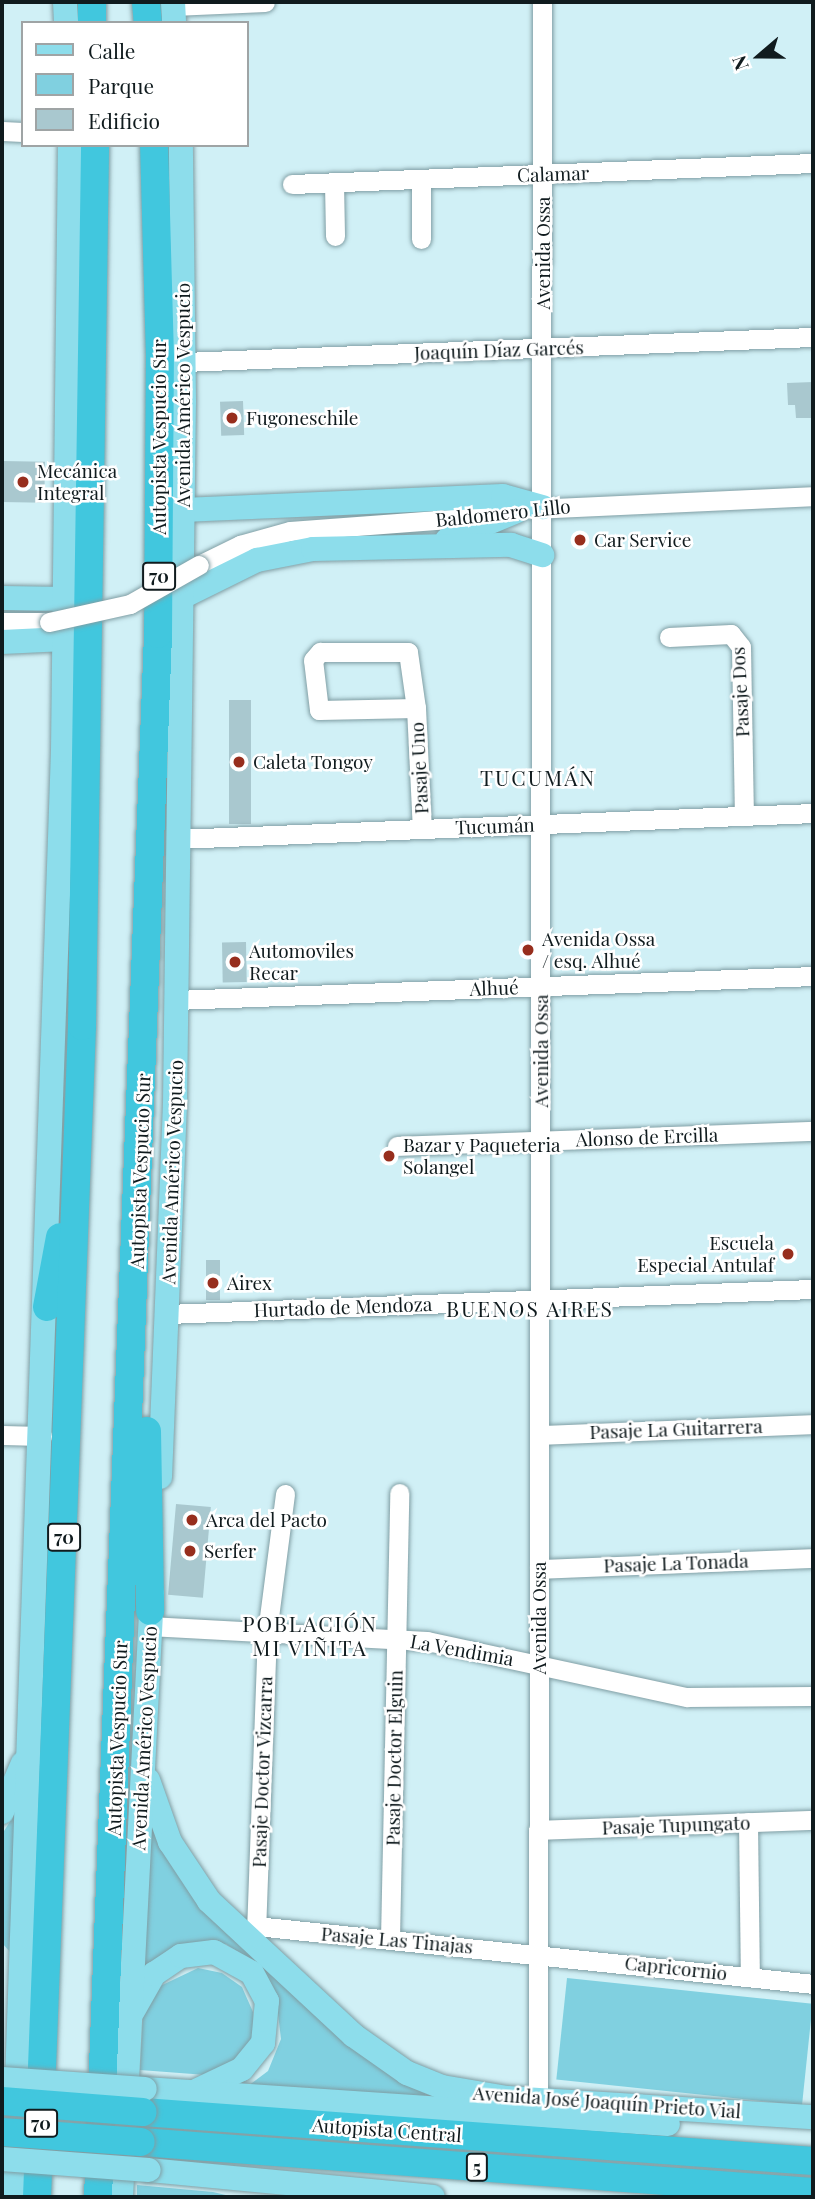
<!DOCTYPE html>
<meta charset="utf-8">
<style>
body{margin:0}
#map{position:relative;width:815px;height:2199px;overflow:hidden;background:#d0f0f6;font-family:"Playfair Display",serif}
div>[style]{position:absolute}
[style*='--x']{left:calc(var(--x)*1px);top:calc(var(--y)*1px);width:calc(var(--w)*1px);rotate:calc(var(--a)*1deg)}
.green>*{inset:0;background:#80d0e0;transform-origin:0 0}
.building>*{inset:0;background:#a9c8cf;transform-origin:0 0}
.roads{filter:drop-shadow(0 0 2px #809ea4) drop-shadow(0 0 2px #809ea4)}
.minor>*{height:19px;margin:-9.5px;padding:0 9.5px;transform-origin:9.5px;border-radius:9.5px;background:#fff}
.major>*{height:24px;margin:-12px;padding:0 12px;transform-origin:12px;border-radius:12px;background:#8dddeb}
.highway>*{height:28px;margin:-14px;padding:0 14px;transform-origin:14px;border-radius:14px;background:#41c7de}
.bridges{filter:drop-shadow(0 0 2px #809ea4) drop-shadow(0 0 2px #809ea4)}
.minor-bridge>*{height:19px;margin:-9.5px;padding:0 9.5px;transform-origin:9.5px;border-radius:9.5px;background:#fff}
.major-bridge>*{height:24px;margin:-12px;padding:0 12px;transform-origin:12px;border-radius:12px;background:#8dddeb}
.highway-bridge>*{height:28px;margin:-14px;padding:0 14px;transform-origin:14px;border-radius:14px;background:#41c7de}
.dots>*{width:19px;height:19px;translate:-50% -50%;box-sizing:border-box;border:4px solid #fff;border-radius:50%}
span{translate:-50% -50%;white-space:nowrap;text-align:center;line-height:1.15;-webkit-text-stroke:5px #fff;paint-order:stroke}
.shield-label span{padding:2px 5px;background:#fff;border:2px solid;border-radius:5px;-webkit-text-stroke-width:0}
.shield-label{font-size:18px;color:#101b1e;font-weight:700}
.street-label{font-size:19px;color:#101b1e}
.poi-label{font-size:19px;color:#101b1e}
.left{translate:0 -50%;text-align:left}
.right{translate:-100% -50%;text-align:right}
.neighbourhood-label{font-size:21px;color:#101b1e;letter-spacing:2px}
.frame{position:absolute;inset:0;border:4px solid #101b1e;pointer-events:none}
.legend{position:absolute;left:21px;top:21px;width:228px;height:126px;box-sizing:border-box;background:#fff;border:2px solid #9fa4a5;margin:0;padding:9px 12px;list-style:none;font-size:21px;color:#101b1e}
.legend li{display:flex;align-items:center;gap:14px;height:35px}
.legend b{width:35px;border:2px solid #9fa4a5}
.north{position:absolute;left:724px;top:21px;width:70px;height:70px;-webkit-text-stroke:5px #fff;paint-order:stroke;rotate:250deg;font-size:19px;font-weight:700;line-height:28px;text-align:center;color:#101b1e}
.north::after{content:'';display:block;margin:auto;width:24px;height:32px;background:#101b1e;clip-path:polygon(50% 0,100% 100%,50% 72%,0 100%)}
</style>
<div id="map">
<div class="green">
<div style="clip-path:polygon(17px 1811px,11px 1953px,2px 1943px,2px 1834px)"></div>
<div style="clip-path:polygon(149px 1824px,201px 1907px,425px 2086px,425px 2107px,240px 2092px,268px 2071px,281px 2039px,277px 2005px,258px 1965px,226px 1944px,191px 1944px,143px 1976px)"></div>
<div style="clip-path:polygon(198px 1968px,222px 1973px,242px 1987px,253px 2012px,253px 2037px,238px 2059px,206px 2075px,140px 2070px,143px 2013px,156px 1988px)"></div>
<div style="left:567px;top:1978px;width:247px;height:102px;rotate:6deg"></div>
<div style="clip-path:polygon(137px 2185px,213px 2192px,234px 2197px,137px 2197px)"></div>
</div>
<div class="building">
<div style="clip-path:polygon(813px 382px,813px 418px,796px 418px,795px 405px,788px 405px,787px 383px)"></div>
<div style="left:243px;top:401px;width:34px;height:23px;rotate:88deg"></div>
<div style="left:2px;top:461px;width:43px;height:41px;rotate:1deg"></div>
<div style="left:229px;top:700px;width:22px;height:124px"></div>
<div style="left:246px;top:942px;width:40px;height:24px;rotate:89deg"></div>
<div style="left:206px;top:1260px;width:14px;height:40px"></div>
<div style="left:176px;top:1504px;width:35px;height:91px;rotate:5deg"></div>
</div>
<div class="roads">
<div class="minor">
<div style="--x:173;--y:6;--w:92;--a:-2.5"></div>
<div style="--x:2;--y:131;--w:21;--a:3"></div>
<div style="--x:421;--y:179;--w:60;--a:90"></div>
<div style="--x:334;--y:183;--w:53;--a:88.9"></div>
<div style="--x:292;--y:184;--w:521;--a:-2.31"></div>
<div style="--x:184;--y:362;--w:629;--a:-2.28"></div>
<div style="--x:531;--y:509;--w:282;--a:-2.6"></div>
<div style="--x:199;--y:565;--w:46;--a:-26"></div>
<div style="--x:240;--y:545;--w:52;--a:-15.6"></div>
<div style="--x:290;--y:531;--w:202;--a:-4.3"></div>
<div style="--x:2;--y:622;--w:47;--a:0"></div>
<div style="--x:669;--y:637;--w:62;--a:-2.8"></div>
<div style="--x:731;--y:634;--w:16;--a:52"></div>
<div style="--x:741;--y:647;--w:169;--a:89"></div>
<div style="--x:320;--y:652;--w:88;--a:0"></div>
<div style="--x:408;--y:652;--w:57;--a:81.9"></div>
<div style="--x:416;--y:708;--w:97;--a:178.8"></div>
<div style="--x:319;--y:710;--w:50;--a:-96.8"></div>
<div style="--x:313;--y:660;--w:11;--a:-49"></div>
<div style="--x:416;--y:708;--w:121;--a:87.2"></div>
<div style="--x:177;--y:839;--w:637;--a:-2.34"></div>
<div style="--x:175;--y:1000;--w:638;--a:-2.15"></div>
<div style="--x:397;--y:1146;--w:416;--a:-2.1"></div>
<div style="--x:167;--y:1314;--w:646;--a:-2.22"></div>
<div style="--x:2;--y:1435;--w:40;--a:1.4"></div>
<div style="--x:540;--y:1435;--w:273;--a:-2.3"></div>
<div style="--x:285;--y:1494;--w:139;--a:97.4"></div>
<div style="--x:267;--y:1632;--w:294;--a:92.1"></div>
<div style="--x:256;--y:1926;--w:560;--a:5.94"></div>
<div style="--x:539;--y:1569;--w:274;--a:-2.3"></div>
<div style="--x:149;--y:1626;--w:278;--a:3.1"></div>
<div style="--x:427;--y:1641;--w:266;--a:12.2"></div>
<div style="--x:687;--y:1697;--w:126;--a:-0.5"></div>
<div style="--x:748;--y:1822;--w:155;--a:89.3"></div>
<div style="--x:538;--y:1830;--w:275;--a:-2.1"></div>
<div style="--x:390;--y:1939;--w:446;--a:-88.8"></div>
<div style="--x:538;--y:2101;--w:2099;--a:-89.89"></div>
</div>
<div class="major">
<div style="--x:65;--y:2;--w:21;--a:87"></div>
<div style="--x:173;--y:2;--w:21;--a:87"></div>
<div style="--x:183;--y:510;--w:320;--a:-2.5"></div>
<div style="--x:503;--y:496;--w:41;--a:15.8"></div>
<div style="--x:447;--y:540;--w:76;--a:-22.5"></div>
<div style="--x:182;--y:597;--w:84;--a:-26.3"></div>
<div style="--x:257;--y:560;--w:57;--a:-11.1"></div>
<div style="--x:313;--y:549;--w:198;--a:-1.2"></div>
<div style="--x:511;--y:545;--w:33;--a:18"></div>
<div style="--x:2;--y:598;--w:63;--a:0.9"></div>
<div style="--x:2;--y:642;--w:63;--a:-2.7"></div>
<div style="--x:160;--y:1477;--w:373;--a:-87.7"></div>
<div style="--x:175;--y:1104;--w:702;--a:-89.27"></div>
<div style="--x:184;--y:402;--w:257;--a:-90.7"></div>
<div style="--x:148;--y:1780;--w:66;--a:70.5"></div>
<div style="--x:170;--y:1842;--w:71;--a:56.5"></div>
<div style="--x:209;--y:1901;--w:197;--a:42.9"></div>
<div style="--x:353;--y:2035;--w:66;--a:35.1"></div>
<div style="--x:407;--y:2073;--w:38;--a:22"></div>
<div style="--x:442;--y:2087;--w:66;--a:9.6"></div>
<div style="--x:507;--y:2098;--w:307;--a:3.6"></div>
<div style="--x:2;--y:1812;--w:53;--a:-66.8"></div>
<div style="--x:133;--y:2011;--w:43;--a:-60.4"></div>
<div style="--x:154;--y:1974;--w:32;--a:-34"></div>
<div style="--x:181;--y:1956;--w:33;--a:-7"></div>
<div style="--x:214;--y:1952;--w:43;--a:28.9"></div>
<div style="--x:252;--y:1973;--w:32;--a:62"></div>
<div style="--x:267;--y:2001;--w:42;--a:95.4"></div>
<div style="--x:263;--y:2043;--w:33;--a:129"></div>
<div style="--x:242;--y:2069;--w:49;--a:154.5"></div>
<div style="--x:145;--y:2089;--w:524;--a:3.83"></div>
<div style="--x:149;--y:2170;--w:285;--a:5.4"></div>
<div style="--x:13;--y:2197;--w:1448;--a:-88.02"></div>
<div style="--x:63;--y:750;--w:605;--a:-89.34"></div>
<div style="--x:121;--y:2197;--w:605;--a:-87.06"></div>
</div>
<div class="highway">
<div style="--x:92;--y:2;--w:21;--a:90"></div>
<div style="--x:146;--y:2;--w:21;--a:85"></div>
<div style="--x:47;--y:1307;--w:71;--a:-79.5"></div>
<div style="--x:147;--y:1431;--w:180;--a:89"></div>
<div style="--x:143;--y:2112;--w:672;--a:4.18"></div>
<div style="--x:141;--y:2142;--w:674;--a:4.26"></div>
<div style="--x:37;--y:2197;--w:1172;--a:-87.8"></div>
<div style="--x:82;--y:1026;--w:881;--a:-89.15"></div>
<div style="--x:98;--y:2197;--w:1564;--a:-87.8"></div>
<div style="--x:158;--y:634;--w:277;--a:-89.6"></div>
<div style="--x:160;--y:357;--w:212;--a:-91.6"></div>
</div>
</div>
<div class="bridges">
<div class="minor-bridge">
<div style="--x:49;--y:622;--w:83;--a:-12.5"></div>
<div style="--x:130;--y:604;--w:79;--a:-29.5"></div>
</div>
<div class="major-bridge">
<div style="--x:2;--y:2079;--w:143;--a:4"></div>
<div style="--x:2;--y:2159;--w:147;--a:4.3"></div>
</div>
<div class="highway-bridge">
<div style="--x:2;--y:2101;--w:141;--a:4.5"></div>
<div style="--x:2;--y:2132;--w:139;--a:4.1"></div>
</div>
</div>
<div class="dots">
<div style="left:232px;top:418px;background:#972e1d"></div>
<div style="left:23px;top:482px;background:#972e1d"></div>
<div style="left:580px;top:540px;background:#972e1d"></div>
<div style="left:239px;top:762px;background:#972e1d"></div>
<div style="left:528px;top:950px;background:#972e1d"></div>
<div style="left:235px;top:962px;background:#972e1d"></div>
<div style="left:389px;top:1156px;background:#972e1d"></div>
<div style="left:788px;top:1254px;background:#972e1d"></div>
<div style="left:213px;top:1283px;background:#972e1d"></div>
<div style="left:192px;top:1520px;background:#972e1d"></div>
<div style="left:190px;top:1551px;background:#972e1d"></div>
</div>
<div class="shield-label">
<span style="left:159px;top:576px">70</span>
<span style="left:64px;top:1537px">70</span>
<span style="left:41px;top:2123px">70</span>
<span style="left:477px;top:2167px">5</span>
</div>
<div class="street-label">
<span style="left:553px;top:174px;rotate:-2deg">Calamar</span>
<span style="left:543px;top:253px;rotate:-90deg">Avenida Ossa</span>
<span style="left:499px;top:350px;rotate:-2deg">Joaquín Díaz Garcés</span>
<span style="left:183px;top:395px;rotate:-90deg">Avenida Américo Vespucio</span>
<span style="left:159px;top:437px;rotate:-90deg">Autopista Vespucio Sur</span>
<span style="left:503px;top:513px;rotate:-6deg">Baldomero Lillo</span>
<span style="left:740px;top:692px;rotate:-93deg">Pasaje Dos</span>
<span style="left:419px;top:768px;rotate:-93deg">Pasaje Uno</span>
<span style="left:495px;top:826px;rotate:-2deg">Tucumán</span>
<span style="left:494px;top:988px;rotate:-2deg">Alhué</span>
<span style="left:541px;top:1051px;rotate:-90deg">Avenida Ossa</span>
<span style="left:647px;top:1137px;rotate:-2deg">Alonso de Ercilla</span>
<span style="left:140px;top:1171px;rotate:-88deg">Autopista Vespucio Sur</span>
<span style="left:172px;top:1172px;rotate:-88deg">Avenida Américo Vespucio</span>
<span style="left:343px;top:1307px;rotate:-2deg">Hurtado de Mendoza</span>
<span style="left:676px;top:1429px;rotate:-2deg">Pasaje La Guitarrera</span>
<span style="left:676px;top:1563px;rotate:-2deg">Pasaje La Tonada</span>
<span style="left:539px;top:1618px;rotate:-90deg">Avenida Ossa</span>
<span style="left:462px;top:1650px;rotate:10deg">La Vendimia</span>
<span style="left:117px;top:1738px;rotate:-88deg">Autopista Vespucio Sur</span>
<span style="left:144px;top:1738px;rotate:-87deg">Avenida Américo Vespucio</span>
<span style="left:394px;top:1758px;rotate:-89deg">Pasaje Doctor Elguin</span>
<span style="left:262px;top:1772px;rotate:-88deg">Pasaje Doctor Vizcarra</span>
<span style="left:676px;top:1825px;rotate:-2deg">Pasaje Tupungato</span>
<span style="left:397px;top:1940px;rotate:5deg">Pasaje Las Tinajas</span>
<span style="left:676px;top:1968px;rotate:6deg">Capricornio</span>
<span style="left:607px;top:2102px;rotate:4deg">Avenida José Joaquín Prieto Vial</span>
<span style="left:387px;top:2130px;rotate:4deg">Autopista Central</span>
</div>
<div class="poi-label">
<span class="left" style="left:246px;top:418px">Fugoneschile</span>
<span class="left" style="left:37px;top:482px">Mecánica<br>Integral</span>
<span class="left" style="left:594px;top:540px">Car Service</span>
<span class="left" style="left:253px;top:762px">Caleta Tongoy</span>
<span class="left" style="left:542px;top:950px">Avenida Ossa<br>/ esq. Alhué</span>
<span class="left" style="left:249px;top:962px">Automoviles<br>Recar</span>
<span class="left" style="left:403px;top:1156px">Bazar y Paqueteria<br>Solangel</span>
<span class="right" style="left:774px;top:1254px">Escuela<br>Especial Antulaf</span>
<span class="left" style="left:227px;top:1283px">Airex</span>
<span class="left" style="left:206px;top:1520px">Arca del Pacto</span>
<span class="left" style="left:204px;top:1551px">Serfer</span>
</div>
<div class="neighbourhood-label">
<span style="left:538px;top:777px">TUCUMÁN</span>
<span style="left:530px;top:1308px">BUENOS AIRES</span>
<span style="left:310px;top:1635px">POBLACIÓN<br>MI VIÑITA</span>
</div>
<div class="frame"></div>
<ul class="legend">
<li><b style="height:9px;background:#8dddeb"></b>Calle</li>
<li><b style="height:19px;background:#80d0e0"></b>Parque</li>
<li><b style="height:19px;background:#a9c8cf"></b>Edificio</li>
</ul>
<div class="north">N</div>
</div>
